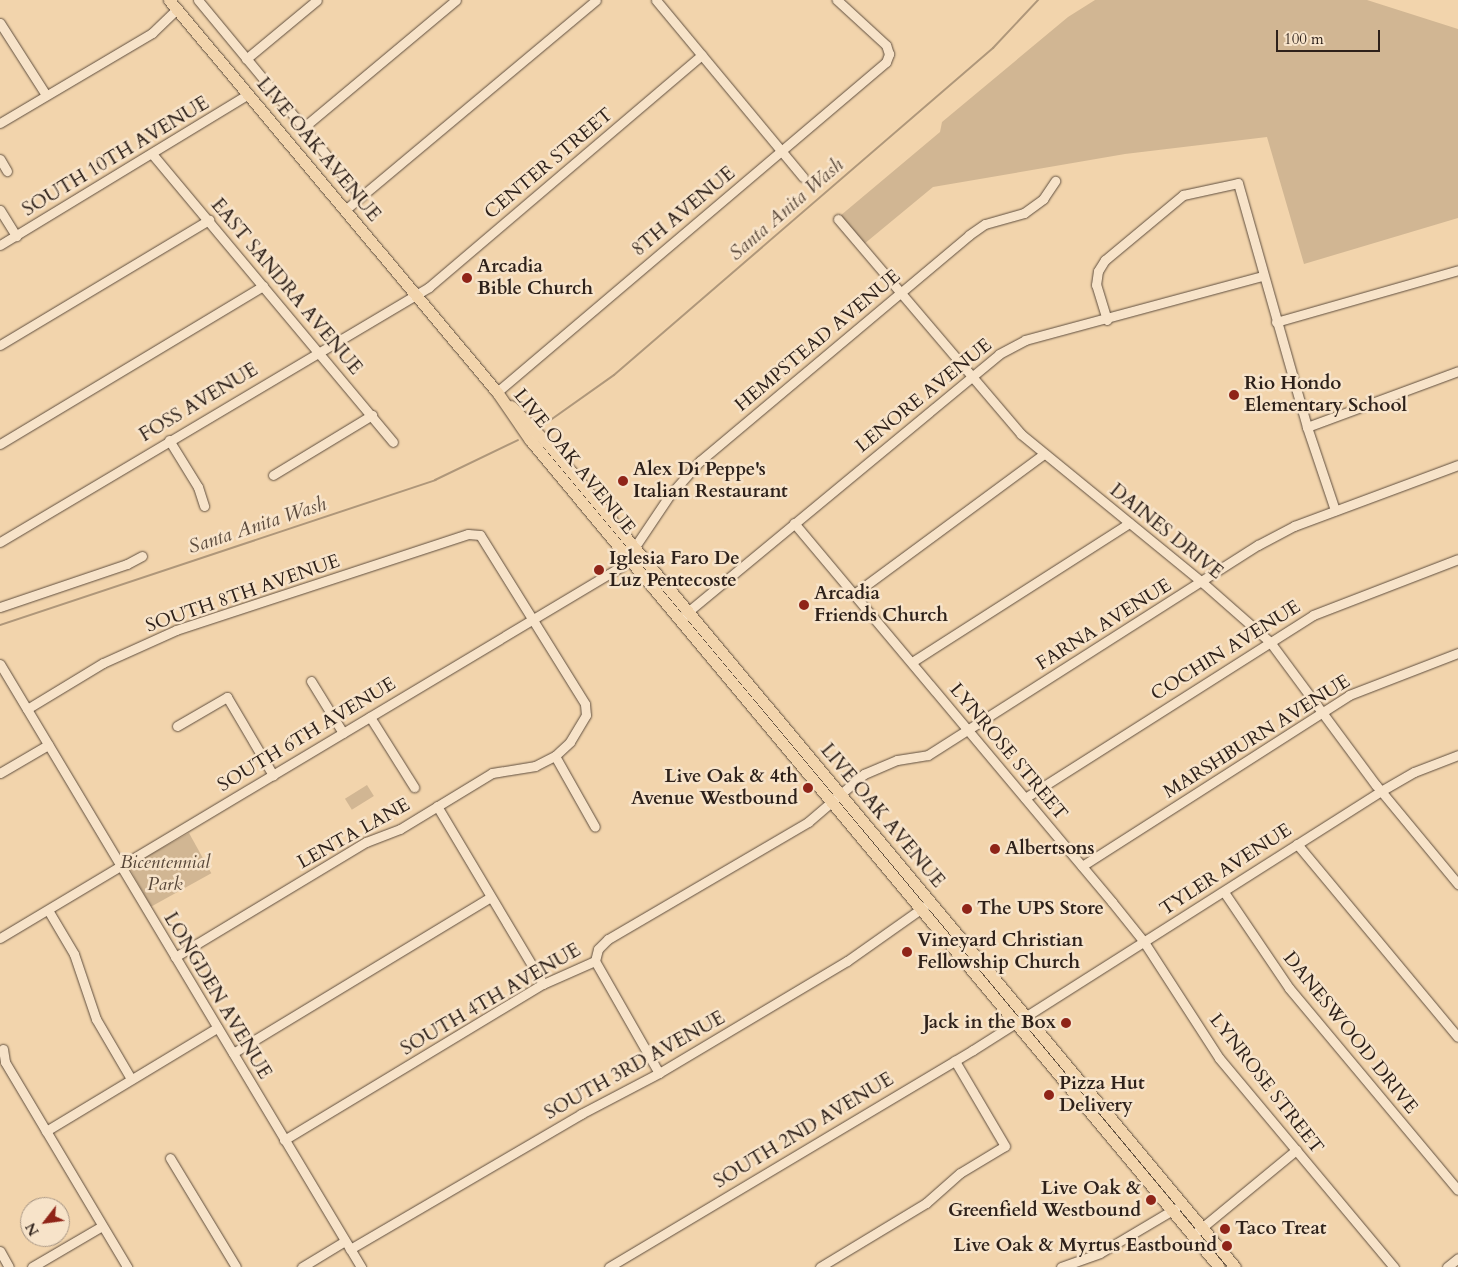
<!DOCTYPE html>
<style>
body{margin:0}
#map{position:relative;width:1458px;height:1267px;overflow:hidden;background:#f2d4ac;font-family:Cardo,serif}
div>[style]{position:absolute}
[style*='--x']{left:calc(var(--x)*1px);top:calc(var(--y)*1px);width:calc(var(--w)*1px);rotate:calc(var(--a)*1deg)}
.green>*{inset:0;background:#d1b693;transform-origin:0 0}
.stream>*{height:2px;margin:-1px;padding:0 1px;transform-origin:1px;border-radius:1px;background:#af977a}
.roads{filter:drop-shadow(0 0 1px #5f4e3e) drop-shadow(0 0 1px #5f4e3e)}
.minor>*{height:9px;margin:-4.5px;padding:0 4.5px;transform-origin:4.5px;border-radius:4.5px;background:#f7e3c9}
.major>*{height:11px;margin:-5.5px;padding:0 5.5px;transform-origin:5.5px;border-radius:5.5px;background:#f2d4ac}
.dots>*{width:14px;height:14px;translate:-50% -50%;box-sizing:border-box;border:2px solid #f7e3c9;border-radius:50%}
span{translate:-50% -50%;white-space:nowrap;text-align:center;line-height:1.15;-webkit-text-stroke:5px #f7e3c9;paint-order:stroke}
.street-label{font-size:19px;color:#2e211a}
.poi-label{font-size:19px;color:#2e211a;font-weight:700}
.left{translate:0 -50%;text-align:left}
.right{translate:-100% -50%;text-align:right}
.park-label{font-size:19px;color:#574638;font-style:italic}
.water-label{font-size:20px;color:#5b4a3c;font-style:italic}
.north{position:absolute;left:20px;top:1197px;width:50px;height:50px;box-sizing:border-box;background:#f7e3c9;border:1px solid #a79583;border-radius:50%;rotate:240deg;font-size:14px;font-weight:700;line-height:20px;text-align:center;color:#2e211a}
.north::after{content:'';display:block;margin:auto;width:18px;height:22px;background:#8f2418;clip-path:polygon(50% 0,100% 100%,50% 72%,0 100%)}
.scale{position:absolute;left:1276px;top:30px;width:104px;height:22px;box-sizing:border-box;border:2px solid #2e211a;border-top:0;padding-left:6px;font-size:15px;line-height:18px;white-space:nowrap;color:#2e211a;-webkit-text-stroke:4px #f7e3c9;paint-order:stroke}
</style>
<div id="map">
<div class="green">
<div style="clip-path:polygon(1095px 0,1367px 0,1458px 29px,1458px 218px,1304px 264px,1267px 137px,1125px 154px,933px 187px,858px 249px,834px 221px,940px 132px,942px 122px,1068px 17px)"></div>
<div style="left:367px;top:785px;width:13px;height:26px;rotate:58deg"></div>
<div style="left:189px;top:833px;width:46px;height:69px;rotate:61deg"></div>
</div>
<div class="stream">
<div style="--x:542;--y:426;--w:88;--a:-35.3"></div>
<div style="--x:614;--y:375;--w:501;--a:-40.79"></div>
<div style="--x:993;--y:48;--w:66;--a:-46.8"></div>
<div style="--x:0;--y:625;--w:459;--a:-18.4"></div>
<div style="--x:435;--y:480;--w:92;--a:-25.7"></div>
</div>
<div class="roads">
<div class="minor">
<div style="--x:198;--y:0;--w:254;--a:50.4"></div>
<div style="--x:656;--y:0;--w:230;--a:50.3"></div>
<div style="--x:0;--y:23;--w:85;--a:57.4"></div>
<div style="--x:246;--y:59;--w:92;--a:-39.7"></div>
<div style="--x:0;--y:123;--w:177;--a:-30.6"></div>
<div style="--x:152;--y:33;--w:35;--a:-44"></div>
<div style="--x:304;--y:127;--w:198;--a:-39.9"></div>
<div style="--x:153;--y:155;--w:374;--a:50.1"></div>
<div style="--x:0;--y:159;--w:14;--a:60"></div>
<div style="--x:0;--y:210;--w:31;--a:58"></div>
<div style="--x:345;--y:210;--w:327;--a:-39.9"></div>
<div style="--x:838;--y:219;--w:282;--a:49.6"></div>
<div style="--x:1021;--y:434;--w:234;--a:39.3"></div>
<div style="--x:1202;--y:582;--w:91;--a:41.4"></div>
<div style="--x:1270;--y:642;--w:178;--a:53.5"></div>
<div style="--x:1376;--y:785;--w:129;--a:50.4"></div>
<div style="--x:0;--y:245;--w:290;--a:-31.3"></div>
<div style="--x:1107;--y:320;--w:37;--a:-107"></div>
<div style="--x:1096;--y:285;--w:14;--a:-82"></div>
<div style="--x:1098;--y:271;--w:13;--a:-58"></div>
<div style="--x:1105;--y:260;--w:102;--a:-39.8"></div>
<div style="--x:1183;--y:195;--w:56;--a:-12.3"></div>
<div style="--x:1238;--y:183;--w:254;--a:74.2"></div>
<div style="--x:1307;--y:427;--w:88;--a:71.4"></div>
<div style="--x:1276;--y:322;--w:189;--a:-15.9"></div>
<div style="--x:0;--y:345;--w:244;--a:-30.9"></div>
<div style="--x:497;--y:392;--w:510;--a:-40.31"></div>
<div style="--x:886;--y:62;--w:9;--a:-69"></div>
<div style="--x:889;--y:54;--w:9;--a:-108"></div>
<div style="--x:886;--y:45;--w:67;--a:-137.4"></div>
<div style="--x:1307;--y:427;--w:161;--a:-20.3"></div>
<div style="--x:169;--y:440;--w:55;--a:58.3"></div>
<div style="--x:198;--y:487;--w:20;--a:72"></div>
<div style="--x:0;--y:444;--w:307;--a:-31"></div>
<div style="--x:273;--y:475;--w:116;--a:-31.2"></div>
<div style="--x:794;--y:523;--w:495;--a:50"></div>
<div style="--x:1112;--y:902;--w:51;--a:51.3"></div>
<div style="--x:1144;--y:942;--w:138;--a:57.1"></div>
<div style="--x:1219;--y:1058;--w:273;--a:50.1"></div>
<div style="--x:0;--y:542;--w:499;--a:-30.7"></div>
<div style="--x:429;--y:287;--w:358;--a:-40.4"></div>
<div style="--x:854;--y:594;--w:236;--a:-36.4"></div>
<div style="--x:0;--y:607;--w:134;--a:-18.7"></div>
<div style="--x:127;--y:564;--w:17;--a:-28"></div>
<div style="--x:684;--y:615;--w:409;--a:-39.6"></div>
<div style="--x:999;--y:354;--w:30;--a:-28"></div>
<div style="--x:1025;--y:340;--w:246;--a:-15.1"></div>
<div style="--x:912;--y:662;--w:258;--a:-32.6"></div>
<div style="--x:0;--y:664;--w:703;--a:59.09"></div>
<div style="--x:311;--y:681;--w:61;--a:58.4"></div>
<div style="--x:27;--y:709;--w:89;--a:-31.2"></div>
<div style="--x:103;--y:663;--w:80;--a:-24.3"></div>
<div style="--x:176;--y:630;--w:307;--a:-18.2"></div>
<div style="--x:468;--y:534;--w:12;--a:5"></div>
<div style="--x:480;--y:535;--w:199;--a:58.1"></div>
<div style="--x:585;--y:704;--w:11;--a:85"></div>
<div style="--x:586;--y:715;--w:31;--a:121"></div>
<div style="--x:570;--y:742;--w:21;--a:137"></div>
<div style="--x:555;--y:756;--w:81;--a:60.6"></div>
<div style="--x:370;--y:717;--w:83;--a:57.8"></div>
<div style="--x:177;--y:726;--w:58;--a:-30.1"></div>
<div style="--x:227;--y:697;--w:91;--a:59.5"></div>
<div style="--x:0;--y:773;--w:56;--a:-30.3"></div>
<div style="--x:1025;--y:798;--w:341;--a:-32.4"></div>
<div style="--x:1313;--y:615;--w:155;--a:-21.1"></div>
<div style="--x:437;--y:806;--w:207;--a:59.2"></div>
<div style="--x:1297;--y:844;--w:251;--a:50.2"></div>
<div style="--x:1082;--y:866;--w:317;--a:-32.6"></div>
<div style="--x:1349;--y:695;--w:117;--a:-21.1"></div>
<div style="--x:1224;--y:892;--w:116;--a:55.9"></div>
<div style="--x:1289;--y:988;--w:263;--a:50.1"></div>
<div style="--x:48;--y:910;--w:51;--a:59.4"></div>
<div style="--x:74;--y:954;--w:69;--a:71.3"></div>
<div style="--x:96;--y:1019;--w:69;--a:59.7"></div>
<div style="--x:0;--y:938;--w:725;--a:-30.88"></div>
<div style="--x:622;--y:566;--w:84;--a:-56.1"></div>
<div style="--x:669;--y:496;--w:47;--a:-48.5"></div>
<div style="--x:700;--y:461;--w:351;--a:-40"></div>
<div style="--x:969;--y:235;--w:19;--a:-35"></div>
<div style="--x:985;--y:224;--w:41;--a:-15.8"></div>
<div style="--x:1024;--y:213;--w:24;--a:-36"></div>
<div style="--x:1043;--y:199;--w:22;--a:-56"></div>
<div style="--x:175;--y:957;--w:223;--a:-31.1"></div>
<div style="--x:366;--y:842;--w:36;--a:-21"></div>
<div style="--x:400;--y:829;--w:108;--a:-31.3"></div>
<div style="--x:492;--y:773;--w:44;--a:-9.2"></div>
<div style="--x:535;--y:766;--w:22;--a:-27"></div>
<div style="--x:595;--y:961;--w:129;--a:60.3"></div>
<div style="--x:3;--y:1049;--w:13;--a:81"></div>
<div style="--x:5;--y:1062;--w:239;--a:59.2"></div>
<div style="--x:233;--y:1053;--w:301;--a:-31.2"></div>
<div style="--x:46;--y:1131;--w:200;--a:-31.1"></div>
<div style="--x:284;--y:1140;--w:302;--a:-31.1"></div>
<div style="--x:543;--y:984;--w:57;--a:-23.9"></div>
<div style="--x:595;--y:961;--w:12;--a:-76"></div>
<div style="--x:598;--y:949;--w:14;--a:-45"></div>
<div style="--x:608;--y:939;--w:232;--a:-30.3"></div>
<div style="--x:808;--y:822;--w:74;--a:-40.6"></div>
<div style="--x:864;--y:774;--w:36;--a:-23"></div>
<div style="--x:897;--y:760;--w:31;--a:-9"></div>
<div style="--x:928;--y:755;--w:391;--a:-32.5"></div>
<div style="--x:1258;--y:545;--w:41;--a:-27.8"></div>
<div style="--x:1294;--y:526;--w:175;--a:-20.4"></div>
<div style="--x:170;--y:1158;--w:127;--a:58.8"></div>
<div style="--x:1193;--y:1235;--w:134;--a:-39.5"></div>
<div style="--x:350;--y:1249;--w:268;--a:-30.3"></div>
<div style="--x:581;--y:1114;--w:88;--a:-27.7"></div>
<div style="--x:659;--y:1073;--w:219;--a:-30.8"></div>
<div style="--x:847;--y:961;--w:95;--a:-35.2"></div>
<div style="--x:0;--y:1251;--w:18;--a:61"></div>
<div style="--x:32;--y:1267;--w:81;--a:-30.4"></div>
<div style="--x:302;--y:1267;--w:50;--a:-31.2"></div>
<div style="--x:609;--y:1267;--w:424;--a:-30.8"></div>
<div style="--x:973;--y:1050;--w:483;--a:-32.4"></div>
<div style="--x:1381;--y:791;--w:38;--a:-30"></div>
<div style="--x:1414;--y:772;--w:47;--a:-21.1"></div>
<div style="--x:820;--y:1267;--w:124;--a:-31.1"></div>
<div style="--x:926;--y:1203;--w:45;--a:-41.4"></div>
<div style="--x:960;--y:1173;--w:52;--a:-31"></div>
<div style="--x:1005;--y:1146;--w:99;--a:-120.5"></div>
<div style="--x:1061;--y:1267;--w:41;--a:-19.7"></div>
<div style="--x:1100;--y:1253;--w:88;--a:-30.6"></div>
<div style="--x:1447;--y:1267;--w:14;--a:-39"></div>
</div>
<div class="major">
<div style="--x:169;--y:0;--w:511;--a:50.08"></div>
<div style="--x:497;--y:392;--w:58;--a:55.5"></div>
<div style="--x:530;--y:440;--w:1076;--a:50.2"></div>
<div style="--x:511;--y:406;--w:53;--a:45.8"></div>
<div style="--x:548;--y:444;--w:1072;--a:50.15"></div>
</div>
</div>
<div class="dots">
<div style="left:467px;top:278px;background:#8f2418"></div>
<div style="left:1234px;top:395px;background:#8f2418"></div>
<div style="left:623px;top:481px;background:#8f2418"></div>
<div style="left:599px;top:570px;background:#8f2418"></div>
<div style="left:804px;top:605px;background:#8f2418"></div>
<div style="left:808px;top:788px;background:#8f2418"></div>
<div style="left:995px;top:849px;background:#8f2418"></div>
<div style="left:967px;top:909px;background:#8f2418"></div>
<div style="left:907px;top:952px;background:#8f2418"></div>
<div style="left:1066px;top:1023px;background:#8f2418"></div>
<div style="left:1049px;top:1095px;background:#8f2418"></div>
<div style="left:1151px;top:1200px;background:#8f2418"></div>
<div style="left:1225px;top:1229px;background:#8f2418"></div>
<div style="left:1227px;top:1246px;background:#8f2418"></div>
</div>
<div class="street-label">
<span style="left:318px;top:150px;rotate:50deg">LIVE OAK AVENUE</span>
<span style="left:116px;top:157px;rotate:-31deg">SOUTH 10TH AVENUE</span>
<span style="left:549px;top:164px;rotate:-40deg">CENTER STREET</span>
<span style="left:684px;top:212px;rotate:-40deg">8TH AVENUE</span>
<span style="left:286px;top:287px;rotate:50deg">EAST SANDRA AVENUE</span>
<span style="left:818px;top:341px;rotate:-40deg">HEMPSTEAD AVENUE</span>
<span style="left:924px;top:396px;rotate:-39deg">LENORE AVENUE</span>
<span style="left:199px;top:403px;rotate:-31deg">FOSS AVENUE</span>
<span style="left:574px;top:462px;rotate:51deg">LIVE OAK AVENUE</span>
<span style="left:1166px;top:532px;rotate:39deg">DAINES DRIVE</span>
<span style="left:243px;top:594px;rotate:-19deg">SOUTH 8TH AVENUE</span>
<span style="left:1104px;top:625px;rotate:-32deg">FARNA AVENUE</span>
<span style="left:1226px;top:651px;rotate:-32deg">COCHIN AVENUE</span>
<span style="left:307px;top:735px;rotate:-31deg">SOUTH 6TH AVENUE</span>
<span style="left:1257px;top:737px;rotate:-32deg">MARSHBURN AVENUE</span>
<span style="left:1008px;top:752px;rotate:50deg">LYNROSE STREET</span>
<span style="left:882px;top:816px;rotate:50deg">LIVE OAK AVENUE</span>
<span style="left:354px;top:834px;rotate:-29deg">LENTA LANE</span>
<span style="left:1226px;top:870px;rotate:-33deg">TYLER AVENUE</span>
<span style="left:217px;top:996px;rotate:59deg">LONGDEN AVENUE</span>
<span style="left:491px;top:1000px;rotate:-30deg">SOUTH 4TH AVENUE</span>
<span style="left:1350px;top:1033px;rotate:51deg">DANESWOOD DRIVE</span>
<span style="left:635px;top:1066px;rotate:-29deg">SOUTH 3RD AVENUE</span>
<span style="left:1266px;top:1084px;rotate:52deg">LYNROSE STREET</span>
<span style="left:804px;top:1131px;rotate:-31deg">SOUTH 2ND AVENUE</span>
</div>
<div class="poi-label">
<span class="left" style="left:477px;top:278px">Arcadia<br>Bible Church</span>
<span class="left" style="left:1244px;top:395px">Rio Hondo<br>Elementary School</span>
<span class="left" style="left:633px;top:481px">Alex Di Peppe's<br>Italian Restaurant</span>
<span class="left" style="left:609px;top:570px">Iglesia Faro De<br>Luz Pentecoste</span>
<span class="left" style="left:814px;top:605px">Arcadia<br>Friends Church</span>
<span class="right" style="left:798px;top:788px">Live Oak &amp; 4th<br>Avenue Westbound</span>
<span class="left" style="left:1005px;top:849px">Albertsons</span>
<span class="left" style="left:977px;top:909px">The UPS Store</span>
<span class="left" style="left:917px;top:952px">Vineyard Christian<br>Fellowship Church</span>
<span class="right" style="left:1056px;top:1023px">Jack in the Box</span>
<span class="left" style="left:1059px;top:1095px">Pizza Hut<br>Delivery</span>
<span class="right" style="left:1141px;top:1200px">Live Oak &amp;<br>Greenfield Westbound</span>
<span class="left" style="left:1235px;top:1229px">Taco Treat</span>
<span class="right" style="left:1217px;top:1246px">Live Oak &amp; Myrtus Eastbound</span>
</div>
<div class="park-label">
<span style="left:165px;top:874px">Bicentennial<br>Park</span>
</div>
<div class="water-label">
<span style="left:786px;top:209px;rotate:-41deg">Santa Anita Wash</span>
<span style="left:257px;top:525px;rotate:-18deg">Santa Anita Wash</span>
</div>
<div class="north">N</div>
<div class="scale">100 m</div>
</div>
